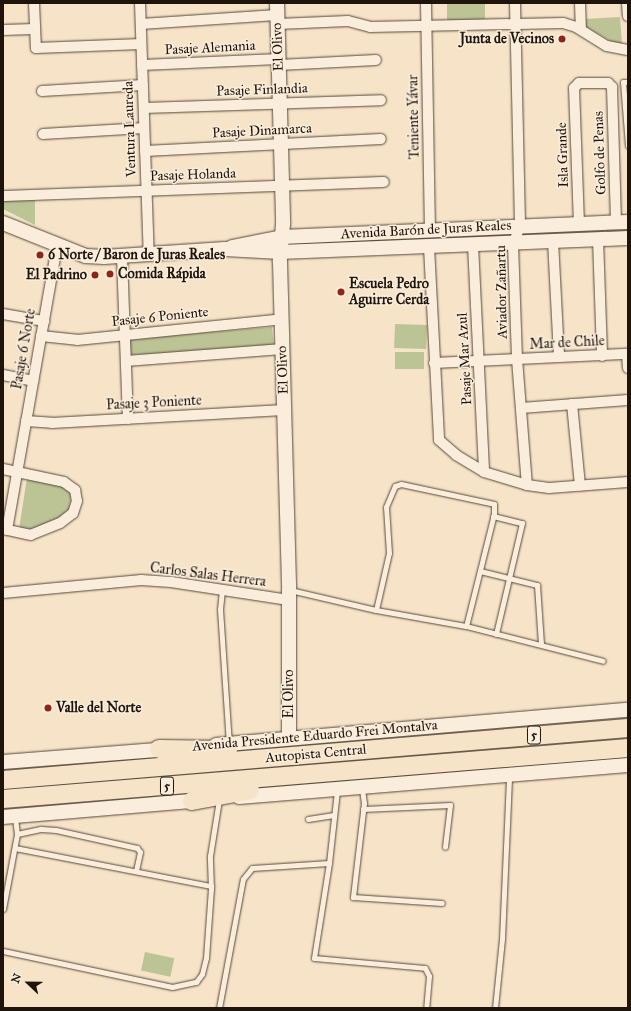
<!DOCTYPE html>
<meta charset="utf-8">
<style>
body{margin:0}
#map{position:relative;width:631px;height:1011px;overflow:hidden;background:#f7e4c8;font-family:"IM FELL Great Primer",serif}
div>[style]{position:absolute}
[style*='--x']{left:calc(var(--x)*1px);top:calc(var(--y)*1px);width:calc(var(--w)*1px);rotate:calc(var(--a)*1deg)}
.green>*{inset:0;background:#bcc496;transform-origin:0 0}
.roads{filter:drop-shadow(0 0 1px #55483b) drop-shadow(0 0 1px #55483b)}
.lane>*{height:5px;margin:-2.5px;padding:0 2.5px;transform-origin:2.5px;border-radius:2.5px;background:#faeddb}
.street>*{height:10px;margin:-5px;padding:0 5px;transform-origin:5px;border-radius:5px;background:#faeddb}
.secondary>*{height:14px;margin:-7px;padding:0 7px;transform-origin:7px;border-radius:7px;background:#faeddb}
.highway>*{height:18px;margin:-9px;padding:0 9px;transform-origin:9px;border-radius:9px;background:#f7e4c8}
.dots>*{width:11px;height:11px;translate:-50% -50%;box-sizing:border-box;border:2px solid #faeddb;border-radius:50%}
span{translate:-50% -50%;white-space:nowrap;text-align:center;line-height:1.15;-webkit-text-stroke:3px #faeddb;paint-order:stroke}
.shield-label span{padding:1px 3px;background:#faeddb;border:1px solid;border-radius:3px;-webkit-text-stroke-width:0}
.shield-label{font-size:13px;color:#1f140c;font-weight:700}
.poi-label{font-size:14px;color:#1f140c;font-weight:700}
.right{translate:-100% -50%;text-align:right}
.left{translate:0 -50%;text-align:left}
.street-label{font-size:14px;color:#1f140c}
.frame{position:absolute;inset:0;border:4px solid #1f140c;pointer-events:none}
.north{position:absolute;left:8px;top:963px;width:40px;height:40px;-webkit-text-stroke:3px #faeddb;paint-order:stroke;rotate:292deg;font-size:11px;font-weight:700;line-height:16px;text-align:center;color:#1f140c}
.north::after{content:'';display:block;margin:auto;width:14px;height:18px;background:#1f140c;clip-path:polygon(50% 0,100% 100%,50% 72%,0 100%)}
</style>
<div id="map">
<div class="green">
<div style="left:447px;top:3px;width:38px;height:20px"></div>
<div style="clip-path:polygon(620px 17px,622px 45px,617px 45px,585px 26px,584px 19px)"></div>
<div style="clip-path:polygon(3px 200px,35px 200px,35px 225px,3px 209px)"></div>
<div style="clip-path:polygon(628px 226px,628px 232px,286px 249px,287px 241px)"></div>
<div style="left:395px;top:324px;width:32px;height:24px;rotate:2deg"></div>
<div style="clip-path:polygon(272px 327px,274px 347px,131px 355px,129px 339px)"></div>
<div style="left:395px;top:352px;width:29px;height:17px"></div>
<div style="clip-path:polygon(27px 478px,66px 486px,71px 495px,69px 511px,59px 521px,34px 532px,19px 529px)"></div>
<div style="left:145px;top:952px;width:30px;height:19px;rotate:12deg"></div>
</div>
<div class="roads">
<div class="lane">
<div style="--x:628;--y:82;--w:5;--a:180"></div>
<div style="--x:623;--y:82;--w:64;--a:85.5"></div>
<div style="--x:493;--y:516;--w:30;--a:14"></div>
<div style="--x:522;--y:523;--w:114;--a:103.2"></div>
<div style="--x:480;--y:571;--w:59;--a:13.8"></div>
<div style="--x:537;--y:585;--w:59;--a:86.1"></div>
<div style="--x:222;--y:590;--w:19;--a:96"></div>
<div style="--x:220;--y:609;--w:134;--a:86.2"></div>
<div style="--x:290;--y:590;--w:88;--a:13.1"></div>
<div style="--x:376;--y:610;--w:91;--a:10.1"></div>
<div style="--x:466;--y:626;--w:141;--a:14.3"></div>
<div style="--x:376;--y:610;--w:58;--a:-77.2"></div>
<div style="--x:389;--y:553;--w:46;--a:-93.7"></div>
<div style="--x:386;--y:507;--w:23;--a:-67"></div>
<div style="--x:395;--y:486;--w:6;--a:-18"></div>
<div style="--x:401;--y:484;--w:95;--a:12.1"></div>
<div style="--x:494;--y:504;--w:10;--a:90"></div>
<div style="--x:494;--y:514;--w:115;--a:104"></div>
<div style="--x:362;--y:789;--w:14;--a:82"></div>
<div style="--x:364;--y:803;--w:95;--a:96.7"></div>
<div style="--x:353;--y:897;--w:89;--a:3.9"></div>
<div style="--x:363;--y:809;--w:87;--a:-2.6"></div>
<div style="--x:450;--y:805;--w:42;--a:96.8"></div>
<div style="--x:308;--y:819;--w:26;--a:-9"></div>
<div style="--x:17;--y:834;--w:25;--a:-12"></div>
<div style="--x:41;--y:829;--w:15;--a:4"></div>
<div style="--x:56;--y:830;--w:83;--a:12.5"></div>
<div style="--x:137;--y:848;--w:5;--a:53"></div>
<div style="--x:140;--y:852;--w:19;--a:102"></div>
<div style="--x:15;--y:848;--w:200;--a:11"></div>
<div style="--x:329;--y:863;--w:96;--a:99"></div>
<div style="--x:314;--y:958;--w:111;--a:5.1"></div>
<div style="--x:425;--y:968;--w:9;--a:63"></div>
<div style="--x:429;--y:976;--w:32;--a:95"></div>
<div style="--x:3;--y:909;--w:76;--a:-79.4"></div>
<div style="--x:17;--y:834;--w:16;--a:-97"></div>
<div style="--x:3;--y:951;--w:173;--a:12"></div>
<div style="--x:172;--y:987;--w:25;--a:-12"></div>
<div style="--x:196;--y:982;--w:10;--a:-53"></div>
<div style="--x:202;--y:974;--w:16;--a:-76"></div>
<div style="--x:206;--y:958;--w:69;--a:-85.9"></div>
<div style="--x:211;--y:889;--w:33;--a:-92"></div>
<div style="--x:210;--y:856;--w:57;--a:-80.9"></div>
<div style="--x:219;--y:1008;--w:131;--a:-79.5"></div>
<div style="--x:243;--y:879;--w:14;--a:-51"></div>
<div style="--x:252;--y:868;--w:77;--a:-3.7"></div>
<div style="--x:329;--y:863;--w:72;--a:-83.7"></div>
<div style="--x:495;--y:1008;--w:69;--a:-84.2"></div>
<div style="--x:502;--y:939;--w:163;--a:-87.5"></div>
</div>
<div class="street">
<div style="--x:34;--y:3;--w:45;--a:87.5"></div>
<div style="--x:36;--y:48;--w:105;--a:-2.2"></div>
<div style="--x:140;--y:3;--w:252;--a:88"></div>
<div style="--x:426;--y:3;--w:227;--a:89"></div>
<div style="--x:515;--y:3;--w:223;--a:88.7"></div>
<div style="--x:520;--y:226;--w:19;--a:111"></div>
<div style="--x:513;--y:244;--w:115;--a:88"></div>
<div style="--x:517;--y:359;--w:126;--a:85.5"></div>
<div style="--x:580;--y:3;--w:26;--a:88"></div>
<div style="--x:627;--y:3;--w:13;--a:86"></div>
<div style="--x:141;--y:24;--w:136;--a:-3.8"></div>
<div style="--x:278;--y:24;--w:70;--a:-2.5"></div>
<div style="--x:348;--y:21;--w:23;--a:15"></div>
<div style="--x:370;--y:27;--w:193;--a:-1.2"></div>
<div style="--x:563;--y:23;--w:14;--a:17"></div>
<div style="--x:576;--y:27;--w:36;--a:32"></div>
<div style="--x:607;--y:46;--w:21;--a:11"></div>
<div style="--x:3;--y:30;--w:31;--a:-2"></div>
<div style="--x:142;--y:65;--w:137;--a:-2.5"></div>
<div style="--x:279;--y:65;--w:97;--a:-3"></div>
<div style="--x:42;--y:91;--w:101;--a:-3.4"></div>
<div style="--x:144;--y:108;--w:237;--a:-1.9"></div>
<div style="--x:43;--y:134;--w:101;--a:-3.4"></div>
<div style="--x:145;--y:151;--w:236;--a:-2.9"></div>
<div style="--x:3;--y:196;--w:381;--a:-2.1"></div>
<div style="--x:579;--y:224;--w:136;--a:-92.1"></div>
<div style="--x:574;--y:88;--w:7;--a:-45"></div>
<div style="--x:579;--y:83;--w:29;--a:0"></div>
<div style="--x:608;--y:83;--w:6;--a:45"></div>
<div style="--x:612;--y:87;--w:135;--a:88.3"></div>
<div style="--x:598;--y:239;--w:117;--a:88"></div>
<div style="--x:553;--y:241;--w:116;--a:87"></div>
<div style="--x:473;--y:245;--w:227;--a:87.2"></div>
<div style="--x:429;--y:247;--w:193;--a:87"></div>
<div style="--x:439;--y:440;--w:23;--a:41"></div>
<div style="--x:456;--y:455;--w:33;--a:31"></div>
<div style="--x:484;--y:472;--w:45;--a:16.8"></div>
<div style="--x:527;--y:485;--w:22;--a:8"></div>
<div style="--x:549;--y:488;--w:79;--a:-4.3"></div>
<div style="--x:122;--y:257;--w:162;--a:87.9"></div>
<div style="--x:3;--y:314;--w:42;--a:9.7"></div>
<div style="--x:41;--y:336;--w:36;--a:6"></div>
<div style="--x:77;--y:340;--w:206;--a:-5.8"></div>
<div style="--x:627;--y:354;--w:14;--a:86"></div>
<div style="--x:126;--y:361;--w:157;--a:-4.4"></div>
<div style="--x:434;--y:363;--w:194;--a:-2.7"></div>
<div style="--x:3;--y:375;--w:31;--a:11"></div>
<div style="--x:572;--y:404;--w:82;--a:84.4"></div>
<div style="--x:521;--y:408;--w:107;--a:-4.3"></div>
<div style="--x:26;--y:421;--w:26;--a:4"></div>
<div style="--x:52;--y:423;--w:232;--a:-3.2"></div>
<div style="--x:3;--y:469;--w:62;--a:12"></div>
<div style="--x:64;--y:482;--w:14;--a:36"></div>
<div style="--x:75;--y:490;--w:11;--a:80"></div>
<div style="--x:77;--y:501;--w:13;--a:108"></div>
<div style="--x:73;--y:513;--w:16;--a:142"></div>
<div style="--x:60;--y:523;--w:31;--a:158"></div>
<div style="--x:31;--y:535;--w:29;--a:-168"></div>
<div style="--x:7;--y:530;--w:289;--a:-80"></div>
<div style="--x:3;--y:593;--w:139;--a:-5.4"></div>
<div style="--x:141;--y:580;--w:30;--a:4"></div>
<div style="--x:171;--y:582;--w:119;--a:8.7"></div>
</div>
<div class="secondary">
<div style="--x:277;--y:3;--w:221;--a:88.4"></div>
<div style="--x:283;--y:224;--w:38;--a:95"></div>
<div style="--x:280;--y:262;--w:328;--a:88.4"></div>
<div style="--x:289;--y:590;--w:148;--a:90"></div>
<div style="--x:3;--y:223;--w:89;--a:21.7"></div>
<div style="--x:86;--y:256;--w:18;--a:3"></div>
<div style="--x:104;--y:257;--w:121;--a:-3.8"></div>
<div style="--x:225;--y:249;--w:55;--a:3.1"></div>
<div style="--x:280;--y:252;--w:348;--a:-2.3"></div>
<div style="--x:232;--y:247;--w:51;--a:-11.3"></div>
<div style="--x:282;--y:237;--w:346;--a:-2.5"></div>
<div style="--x:216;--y:745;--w:413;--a:-4.9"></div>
<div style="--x:3;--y:762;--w:167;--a:-4.5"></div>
<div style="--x:239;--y:797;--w:390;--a:-4.7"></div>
<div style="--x:3;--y:817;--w:200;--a:-4.9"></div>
</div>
<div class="highway">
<div style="--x:159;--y:749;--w:69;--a:0.8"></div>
<div style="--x:3;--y:780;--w:627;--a:-4.76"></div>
<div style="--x:3;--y:799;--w:627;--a:-4.66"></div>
<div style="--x:192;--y:801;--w:59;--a:-10.7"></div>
</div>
</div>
<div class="dots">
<div style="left:562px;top:39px;background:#8f2418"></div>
<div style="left:40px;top:255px;background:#8f2418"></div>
<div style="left:110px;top:274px;background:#8f2418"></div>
<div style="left:95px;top:275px;background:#8f2418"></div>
<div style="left:341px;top:292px;background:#8f2418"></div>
<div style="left:48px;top:708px;background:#8f2418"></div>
</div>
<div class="shield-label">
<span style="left:534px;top:735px">5</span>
<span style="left:167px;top:786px">5</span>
</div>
<div class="poi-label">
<span class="right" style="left:554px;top:39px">Junta de Vecinos</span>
<span class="left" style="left:48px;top:255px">6 Norte / Baron de Juras Reales</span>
<span class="left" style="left:118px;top:274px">Comida Rápida</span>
<span class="right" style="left:87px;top:275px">El Padrino</span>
<span class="left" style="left:349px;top:292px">Escuela Pedro<br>Aguirre Cerda</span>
<span class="left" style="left:56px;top:708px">Valle del Norte</span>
</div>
<div class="street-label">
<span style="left:278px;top:47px;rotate:-92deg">El Olivo</span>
<span style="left:210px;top:48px;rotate:-3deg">Pasaje Alemania</span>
<span style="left:262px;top:90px;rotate:-2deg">Pasaje Finlandia</span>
<span style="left:414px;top:117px;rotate:-91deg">Teniente Yávar</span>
<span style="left:130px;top:129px;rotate:-92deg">Ventura Laureda</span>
<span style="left:262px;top:131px;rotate:-3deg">Pasaje Dinamarca</span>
<span style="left:600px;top:153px;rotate:-92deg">Golfo de Penas</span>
<span style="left:563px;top:155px;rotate:-92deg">Isla Grande</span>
<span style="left:193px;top:175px;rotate:-2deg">Pasaje Holanda</span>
<span style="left:426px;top:230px;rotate:-3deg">Avenida Barón de Juras Reales</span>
<span style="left:502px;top:292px;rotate:-91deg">Aviador Zañartu</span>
<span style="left:160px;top:317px;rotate:-6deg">Pasaje 6 Poniente</span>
<span style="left:567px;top:343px;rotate:-3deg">Mar de Chile</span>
<span style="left:24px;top:349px;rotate:-80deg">Pasaje 6 Norte</span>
<span style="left:465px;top:359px;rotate:-93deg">Pasaje Mar Azul</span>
<span style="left:283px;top:370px;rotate:-92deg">El Olivo</span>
<span style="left:154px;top:403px;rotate:-3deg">Pasaje 3 Poniente</span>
<span style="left:208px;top:575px;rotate:7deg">Carlos Salas Herrera</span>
<span style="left:289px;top:694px;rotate:-90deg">El Olivo</span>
<span style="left:315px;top:736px;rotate:-5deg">Avenida Presidente Eduardo Frei Montalva</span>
<span style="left:316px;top:754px;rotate:-5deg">Autopista Central</span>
</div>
<div class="frame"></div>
<div class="north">N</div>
</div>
